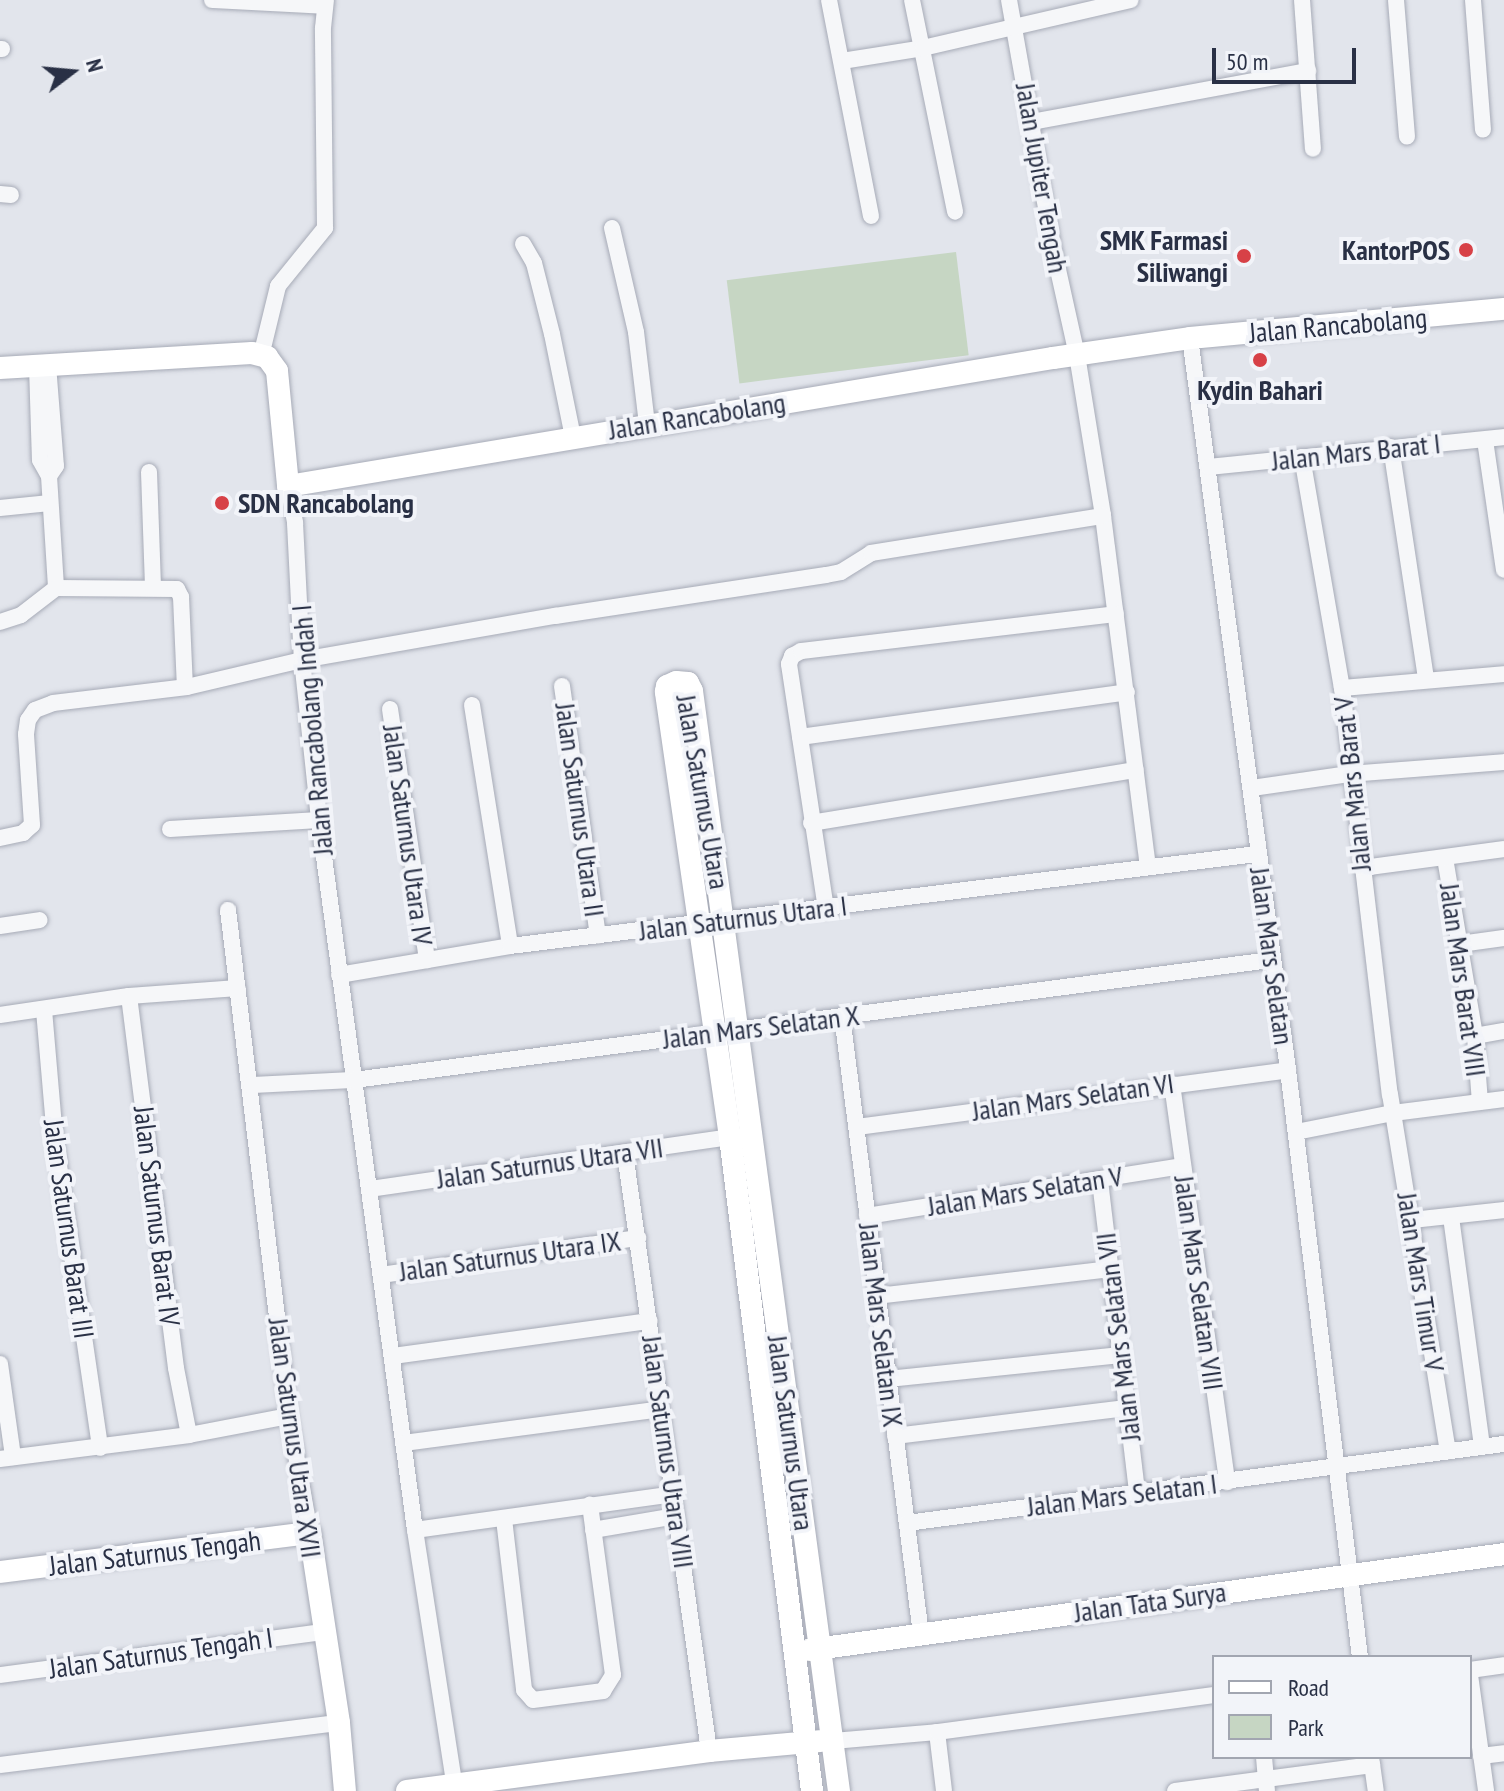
<!DOCTYPE html>
<style>
body{margin:0}
#map{position:relative;width:1504px;height:1791px;overflow:hidden;background:#e2e5ec;font-family:"PT Sans Narrow",sans-serif}
div>[style]{position:absolute}
[style*='--x']{left:calc(var(--x)*1px);top:calc(var(--y)*1px);width:calc(var(--w)*1px);rotate:calc(var(--a)*1deg)}
.green>*{inset:0;background:#c6d6c3;transform-origin:0 0}
.roads{filter:drop-shadow(0 0 2px #a7abb7) drop-shadow(0 0 2px #a7abb7)}
.street>*{height:16px;margin:-8px;padding:0 8px;transform-origin:8px;border-radius:8px;background:#f6f7f9}
.secondary>*{height:22px;margin:-11px;padding:0 11px;transform-origin:11px;border-radius:11px;background:#fff}
.dots>*{width:22px;height:22px;translate:-50% -50%;box-sizing:border-box;border:4px solid #f2f4f9;border-radius:50%}
span{translate:-50% -50%;white-space:nowrap;text-align:center;line-height:1.15;-webkit-text-stroke:8px #f2f4f9;paint-order:stroke}
.street-label{font-size:28px;color:#293045}
.poi-label{font-size:28px;color:#293045;font-weight:700}
.right{translate:-100% -50%;text-align:right}
.left{translate:0 -50%;text-align:left}
.legend{position:absolute;left:1212px;top:1655px;width:260px;height:104px;box-sizing:border-box;background:#f2f4f9;border:2px solid #a2a6b1;margin:0;padding:10px 14px;list-style:none;font-size:24px;color:#293045}
.legend li{display:flex;align-items:center;gap:16px;height:40px}
.legend b{width:40px;border:2px solid #a2a6b1}
.north{position:absolute;left:32px;top:32px;width:80px;height:80px;-webkit-text-stroke:6px #f2f4f9;paint-order:stroke;rotate:74deg;font-size:22px;font-weight:700;line-height:32px;text-align:center;color:#293045}
.north::after{content:'';display:block;margin:auto;width:28px;height:36px;background:#293045;clip-path:polygon(50% 0,100% 100%,50% 72%,0 100%)}
.scale{position:absolute;left:1212px;top:48px;width:144px;height:36px;box-sizing:border-box;border:4px solid #293045;border-top:0;padding-left:10px;font-size:24px;line-height:28px;white-space:nowrap;color:#293045;-webkit-text-stroke:6px #f2f4f9;paint-order:stroke}
</style>
<div id="map">
<div class="green">
<div style="left:956px;top:252px;width:104px;height:231px;rotate:83deg"></div>
</div>
<div class="roads">
<div class="street">
<div style="--x:212;--y:0;--w:113;--a:3"></div>
<div style="--x:829;--y:0;--w:220;--a:79"></div>
<div style="--x:912;--y:0;--w:216;--a:78.5"></div>
<div style="--x:1009;--y:0;--w:251;--a:79.9"></div>
<div style="--x:1053;--y:247;--w:111;--a:77.5"></div>
<div style="--x:1077;--y:355;--w:163;--a:80.8"></div>
<div style="--x:1103;--y:516;--w:354;--a:82.7"></div>
<div style="--x:1302;--y:0;--w:149;--a:85.8"></div>
<div style="--x:1396;--y:0;--w:137;--a:85.4"></div>
<div style="--x:1473;--y:0;--w:130;--a:85.6"></div>
<div style="--x:0;--y:49;--w:2;--a:0"></div>
<div style="--x:842;--y:61;--w:82;--a:-9.1"></div>
<div style="--x:923;--y:48;--w:213;--a:-13"></div>
<div style="--x:1032;--y:122;--w:281;--a:-10.5"></div>
<div style="--x:0;--y:194;--w:11;--a:5"></div>
<div style="--x:612;--y:228;--w:107;--a:77"></div>
<div style="--x:636;--y:332;--w:93;--a:83.2"></div>
<div style="--x:523;--y:244;--w:22;--a:60"></div>
<div style="--x:534;--y:263;--w:73;--a:75.8"></div>
<div style="--x:552;--y:334;--w:105;--a:78.5"></div>
<div style="--x:1190;--y:338;--w:739;--a:82.37"></div>
<div style="--x:1288;--y:1070;--w:591;--a:83.01"></div>
<div style="--x:261;--y:356;--w:72;--a:-76.3"></div>
<div style="--x:278;--y:286;--w:75;--a:-51"></div>
<div style="--x:325;--y:228;--w:200;--a:-90.6"></div>
<div style="--x:323;--y:28;--w:28;--a:-84"></div>
<div style="--x:48;--y:365;--w:101;--a:85.5"></div>
<div style="--x:56;--y:466;--w:12;--a:125"></div>
<div style="--x:37;--y:366;--w:94;--a:88.2"></div>
<div style="--x:40;--y:460;--w:18;--a:61"></div>
<div style="--x:49;--y:476;--w:112;--a:86.4"></div>
<div style="--x:56;--y:588;--w:121;--a:0.5"></div>
<div style="--x:177;--y:589;--w:9;--a:63"></div>
<div style="--x:181;--y:597;--w:90;--a:87.5"></div>
<div style="--x:1485;--y:440;--w:131;--a:81.7"></div>
<div style="--x:1391;--y:447;--w:234;--a:81.4"></div>
<div style="--x:1302;--y:457;--w:234;--a:80.2"></div>
<div style="--x:1342;--y:688;--w:409;--a:83.3"></div>
<div style="--x:1390;--y:1094;--w:362;--a:80.8"></div>
<div style="--x:1209;--y:467;--w:297;--a:-5.8"></div>
<div style="--x:149;--y:472;--w:116;--a:88"></div>
<div style="--x:288;--y:486;--w:38;--a:79"></div>
<div style="--x:295;--y:523;--w:137;--a:87.1"></div>
<div style="--x:302;--y:660;--w:161;--a:83.9"></div>
<div style="--x:319;--y:820;--w:716;--a:82.3"></div>
<div style="--x:415;--y:1530;--w:256;--a:81.2"></div>
<div style="--x:0;--y:508;--w:50;--a:-5.7"></div>
<div style="--x:0;--y:622;--w:22;--a:-18"></div>
<div style="--x:21;--y:615;--w:44;--a:-37.6"></div>
<div style="--x:562;--y:686;--w:252;--a:81.8"></div>
<div style="--x:1342;--y:688;--w:163;--a:-4.9"></div>
<div style="--x:472;--y:705;--w:244;--a:81"></div>
<div style="--x:390;--y:709;--w:254;--a:81.6"></div>
<div style="--x:800;--y:737;--w:330;--a:-7.8"></div>
<div style="--x:1252;--y:788;--w:98;--a:-8.2"></div>
<div style="--x:1349;--y:774;--w:155;--a:-4.4"></div>
<div style="--x:811;--y:823;--w:329;--a:-9.3"></div>
<div style="--x:170;--y:829;--w:149;--a:-3.5"></div>
<div style="--x:0;--y:838;--w:24;--a:-12"></div>
<div style="--x:23;--y:833;--w:12;--a:-42"></div>
<div style="--x:32;--y:825;--w:91;--a:-93.8"></div>
<div style="--x:26;--y:734;--w:14;--a:-82"></div>
<div style="--x:28;--y:720;--w:12;--a:-55"></div>
<div style="--x:35;--y:710;--w:19;--a:-21"></div>
<div style="--x:53;--y:703;--w:135;--a:-6.8"></div>
<div style="--x:187;--y:687;--w:118;--a:-13.2"></div>
<div style="--x:302;--y:660;--w:257;--a:-9.9"></div>
<div style="--x:555;--y:616;--w:274;--a:-8.6"></div>
<div style="--x:826;--y:575;--w:15;--a:-11"></div>
<div style="--x:841;--y:572;--w:36;--a:-32"></div>
<div style="--x:871;--y:553;--w:235;--a:-9.1"></div>
<div style="--x:1445;--y:858;--w:181;--a:80.4"></div>
<div style="--x:1475;--y:1036;--w:66;--a:85.7"></div>
<div style="--x:1362;--y:868;--w:143;--a:-7.6"></div>
<div style="--x:826;--y:909;--w:248;--a:-98.6"></div>
<div style="--x:789;--y:664;--w:9;--a:-69"></div>
<div style="--x:792;--y:656;--w:10;--a:-29"></div>
<div style="--x:801;--y:651;--w:317;--a:-6.7"></div>
<div style="--x:228;--y:910;--w:510;--a:83.13"></div>
<div style="--x:289;--y:1416;--w:119;--a:79.8"></div>
<div style="--x:0;--y:926;--w:40;--a:-8.5"></div>
<div style="--x:1460;--y:944;--w:44;--a:-7.8"></div>
<div style="--x:339;--y:975;--w:173;--a:-9.6"></div>
<div style="--x:510;--y:946;--w:753;--a:-7.02"></div>
<div style="--x:129;--y:996;--w:375;--a:82.8"></div>
<div style="--x:176;--y:1368;--w:68;--a:79"></div>
<div style="--x:44;--y:1010;--w:128;--a:85.1"></div>
<div style="--x:55;--y:1138;--w:313;--a:81.7"></div>
<div style="--x:0;--y:1015;--w:130;--a:-8.4"></div>
<div style="--x:129;--y:996;--w:109;--a:-4.2"></div>
<div style="--x:842;--y:1016;--w:623;--a:82.72"></div>
<div style="--x:1475;--y:1036;--w:29;--a:-10"></div>
<div style="--x:1172;--y:1084;--w:402;--a:82.1"></div>
<div style="--x:251;--y:1085;--w:103;--a:-2.8"></div>
<div style="--x:354;--y:1080;--w:925;--a:-7.46"></div>
<div style="--x:857;--y:1127;--w:435;--a:-7.5"></div>
<div style="--x:1296;--y:1132;--w:99;--a:-11.1"></div>
<div style="--x:1393;--y:1113;--w:112;--a:-7.2"></div>
<div style="--x:625;--y:1153;--w:604;--a:82"></div>
<div style="--x:1100;--y:1181;--w:314;--a:83.2"></div>
<div style="--x:370;--y:1189;--w:364;--a:-8.2"></div>
<div style="--x:867;--y:1216;--w:320;--a:-9"></div>
<div style="--x:1451;--y:1217;--w:232;--a:82.3"></div>
<div style="--x:1412;--y:1220;--w:93;--a:-6.2"></div>
<div style="--x:381;--y:1275;--w:260;--a:-8.2"></div>
<div style="--x:877;--y:1296;--w:236;--a:-6.6"></div>
<div style="--x:393;--y:1356;--w:259;--a:-7.8"></div>
<div style="--x:0;--y:1364;--w:94;--a:82"></div>
<div style="--x:888;--y:1379;--w:234;--a:-5.9"></div>
<div style="--x:895;--y:1436;--w:233;--a:-6.9"></div>
<div style="--x:404;--y:1443;--w:259;--a:-7.5"></div>
<div style="--x:0;--y:1459;--w:191;--a:-7.2"></div>
<div style="--x:189;--y:1435;--w:102;--a:-10.8"></div>
<div style="--x:504;--y:1519;--w:172;--a:83.3"></div>
<div style="--x:524;--y:1690;--w:13;--a:48"></div>
<div style="--x:533;--y:1700;--w:71;--a:-7.3"></div>
<div style="--x:603;--y:1691;--w:19;--a:-58"></div>
<div style="--x:613;--y:1675;--w:172;--a:-97.7"></div>
<div style="--x:907;--y:1523;--w:602;--a:-7.54"></div>
<div style="--x:415;--y:1530;--w:261;--a:-7.9"></div>
<div style="--x:593;--y:1530;--w:84;--a:-9.6"></div>
<div style="--x:1470;--y:1670;--w:34;--a:-8"></div>
<div style="--x:0;--y:1675;--w:325;--a:-7.6"></div>
<div style="--x:1470;--y:1675;--w:117;--a:82.1"></div>
<div style="--x:937;--y:1732;--w:59;--a:83.2"></div>
<div style="--x:833;--y:1741;--w:104;--a:-4.9"></div>
<div style="--x:937;--y:1732;--w:279;--a:-7.6"></div>
<div style="--x:1481;--y:1756;--w:23;--a:-7"></div>
<div style="--x:1264;--y:1757;--w:34;--a:85"></div>
<div style="--x:1371;--y:1757;--w:34;--a:82"></div>
<div style="--x:0;--y:1765;--w:342;--a:-7.1"></div>
<div style="--x:1175;--y:1791;--w:199;--a:-7.5"></div>
</div>
<div class="secondary">
<div style="--x:0;--y:368;--w:252;--a:-3.4"></div>
<div style="--x:252;--y:353;--w:16;--a:15"></div>
<div style="--x:267;--y:357;--w:17;--a:54"></div>
<div style="--x:277;--y:371;--w:116;--a:84.5"></div>
<div style="--x:288;--y:486;--w:776;--a:-9.5"></div>
<div style="--x:1053;--y:358;--w:138;--a:-8.3"></div>
<div style="--x:1190;--y:338;--w:315;--a:-5.3"></div>
<div style="--x:0;--y:1572;--w:312;--a:-7.2"></div>
<div style="--x:310;--y:1533;--w:192;--a:81.3"></div>
<div style="--x:339;--y:1723;--w:68;--a:85"></div>
<div style="--x:809;--y:1650;--w:702;--a:-7.86"></div>
<div style="--x:407;--y:1791;--w:305;--a:-7.5"></div>
<div style="--x:709;--y:1751;--w:111;--a:-5.1"></div>
<div style="--x:812;--y:1791;--w:659;--a:-97.15"></div>
<div style="--x:730;--y:1137;--w:450;--a:-98.2"></div>
<div style="--x:666;--y:692;--w:6;--a:-81"></div>
<div style="--x:667;--y:686;--w:10;--a:-24"></div>
<div style="--x:676;--y:682;--w:12;--a:5"></div>
<div style="--x:688;--y:683;--w:9;--a:63"></div>
<div style="--x:692;--y:691;--w:1110;--a:82.39"></div>
</div>
</div>
<div class="dots">
<div style="left:1466px;top:250px;background:#d74147"></div>
<div style="left:1244px;top:256px;background:#d74147"></div>
<div style="left:1260px;top:360px;background:#d74147"></div>
<div style="left:222px;top:503px;background:#d74147"></div>
</div>
<div class="street-label">
<span style="left:1042px;top:178px;rotate:80deg">Jalan Jupiter Tengah</span>
<span style="left:1338px;top:325px;rotate:-5deg">Jalan Rancabolang</span>
<span style="left:697px;top:416px;rotate:-9deg">Jalan Rancabolang</span>
<span style="left:1356px;top:452px;rotate:-6deg">Jalan Mars Barat I</span>
<span style="left:312px;top:730px;rotate:-95deg">Jalan Rancabolang Indah I</span>
<span style="left:1352px;top:784px;rotate:-96deg">Jalan Mars Barat V</span>
<span style="left:703px;top:792px;rotate:80deg">Jalan Saturnus Utara</span>
<span style="left:580px;top:810px;rotate:82deg">Jalan Saturnus Utara II</span>
<span style="left:408px;top:835px;rotate:82deg">Jalan Saturnus Utara IV</span>
<span style="left:743px;top:918px;rotate:-7deg">Jalan Saturnus Utara I</span>
<span style="left:1272px;top:956px;rotate:82deg">Jalan Mars Selatan</span>
<span style="left:1463px;top:980px;rotate:82deg">Jalan Mars Barat VIII</span>
<span style="left:761px;top:1027px;rotate:-7deg">Jalan Mars Selatan X</span>
<span style="left:1073px;top:1097px;rotate:-8deg">Jalan Mars Selatan VI</span>
<span style="left:550px;top:1163px;rotate:-8deg">Jalan Saturnus Utara VII</span>
<span style="left:1025px;top:1191px;rotate:-9deg">Jalan Mars Selatan V</span>
<span style="left:157px;top:1216px;rotate:83deg">Jalan Saturnus Barat IV</span>
<span style="left:69px;top:1229px;rotate:82deg">Jalan Saturnus Barat III</span>
<span style="left:510px;top:1256px;rotate:-8deg">Jalan Saturnus Utara IX</span>
<span style="left:1421px;top:1282px;rotate:81deg">Jalan Mars Timur V</span>
<span style="left:1199px;top:1283px;rotate:82deg">Jalan Mars Selatan VIII</span>
<span style="left:881px;top:1325px;rotate:83deg">Jalan Mars Selatan IX</span>
<span style="left:1118px;top:1337px;rotate:-97deg">Jalan Mars Selatan VII</span>
<span style="left:791px;top:1433px;rotate:82deg">Jalan Saturnus Utara</span>
<span style="left:295px;top:1438px;rotate:82deg">Jalan Saturnus Utara XVII</span>
<span style="left:668px;top:1452px;rotate:82deg">Jalan Saturnus Utara VIII</span>
<span style="left:1122px;top:1495px;rotate:-7deg">Jalan Mars Selatan I</span>
<span style="left:155px;top:1553px;rotate:-7deg">Jalan Saturnus Tengah</span>
<span style="left:1150px;top:1602px;rotate:-8deg">Jalan Tata Surya</span>
<span style="left:161px;top:1653px;rotate:-8deg">Jalan Saturnus Tengah I</span>
</div>
<div class="poi-label">
<span class="right" style="left:1228px;top:256px">SMK Farmasi<br>Siliwangi</span>
<span class="right" style="left:1450px;top:250px">KantorPOS</span>
<span style="left:1260px;top:390px">Kydin Bahari</span>
<span class="left" style="left:238px;top:503px">SDN Rancabolang</span>
</div>
<ul class="legend">
<li><b style="height:10px;background:#fff"></b>Road</li>
<li><b style="height:22px;background:#c6d6c3"></b>Park</li>
</ul>
<div class="north">N</div>
<div class="scale">50 m</div>
</div>
